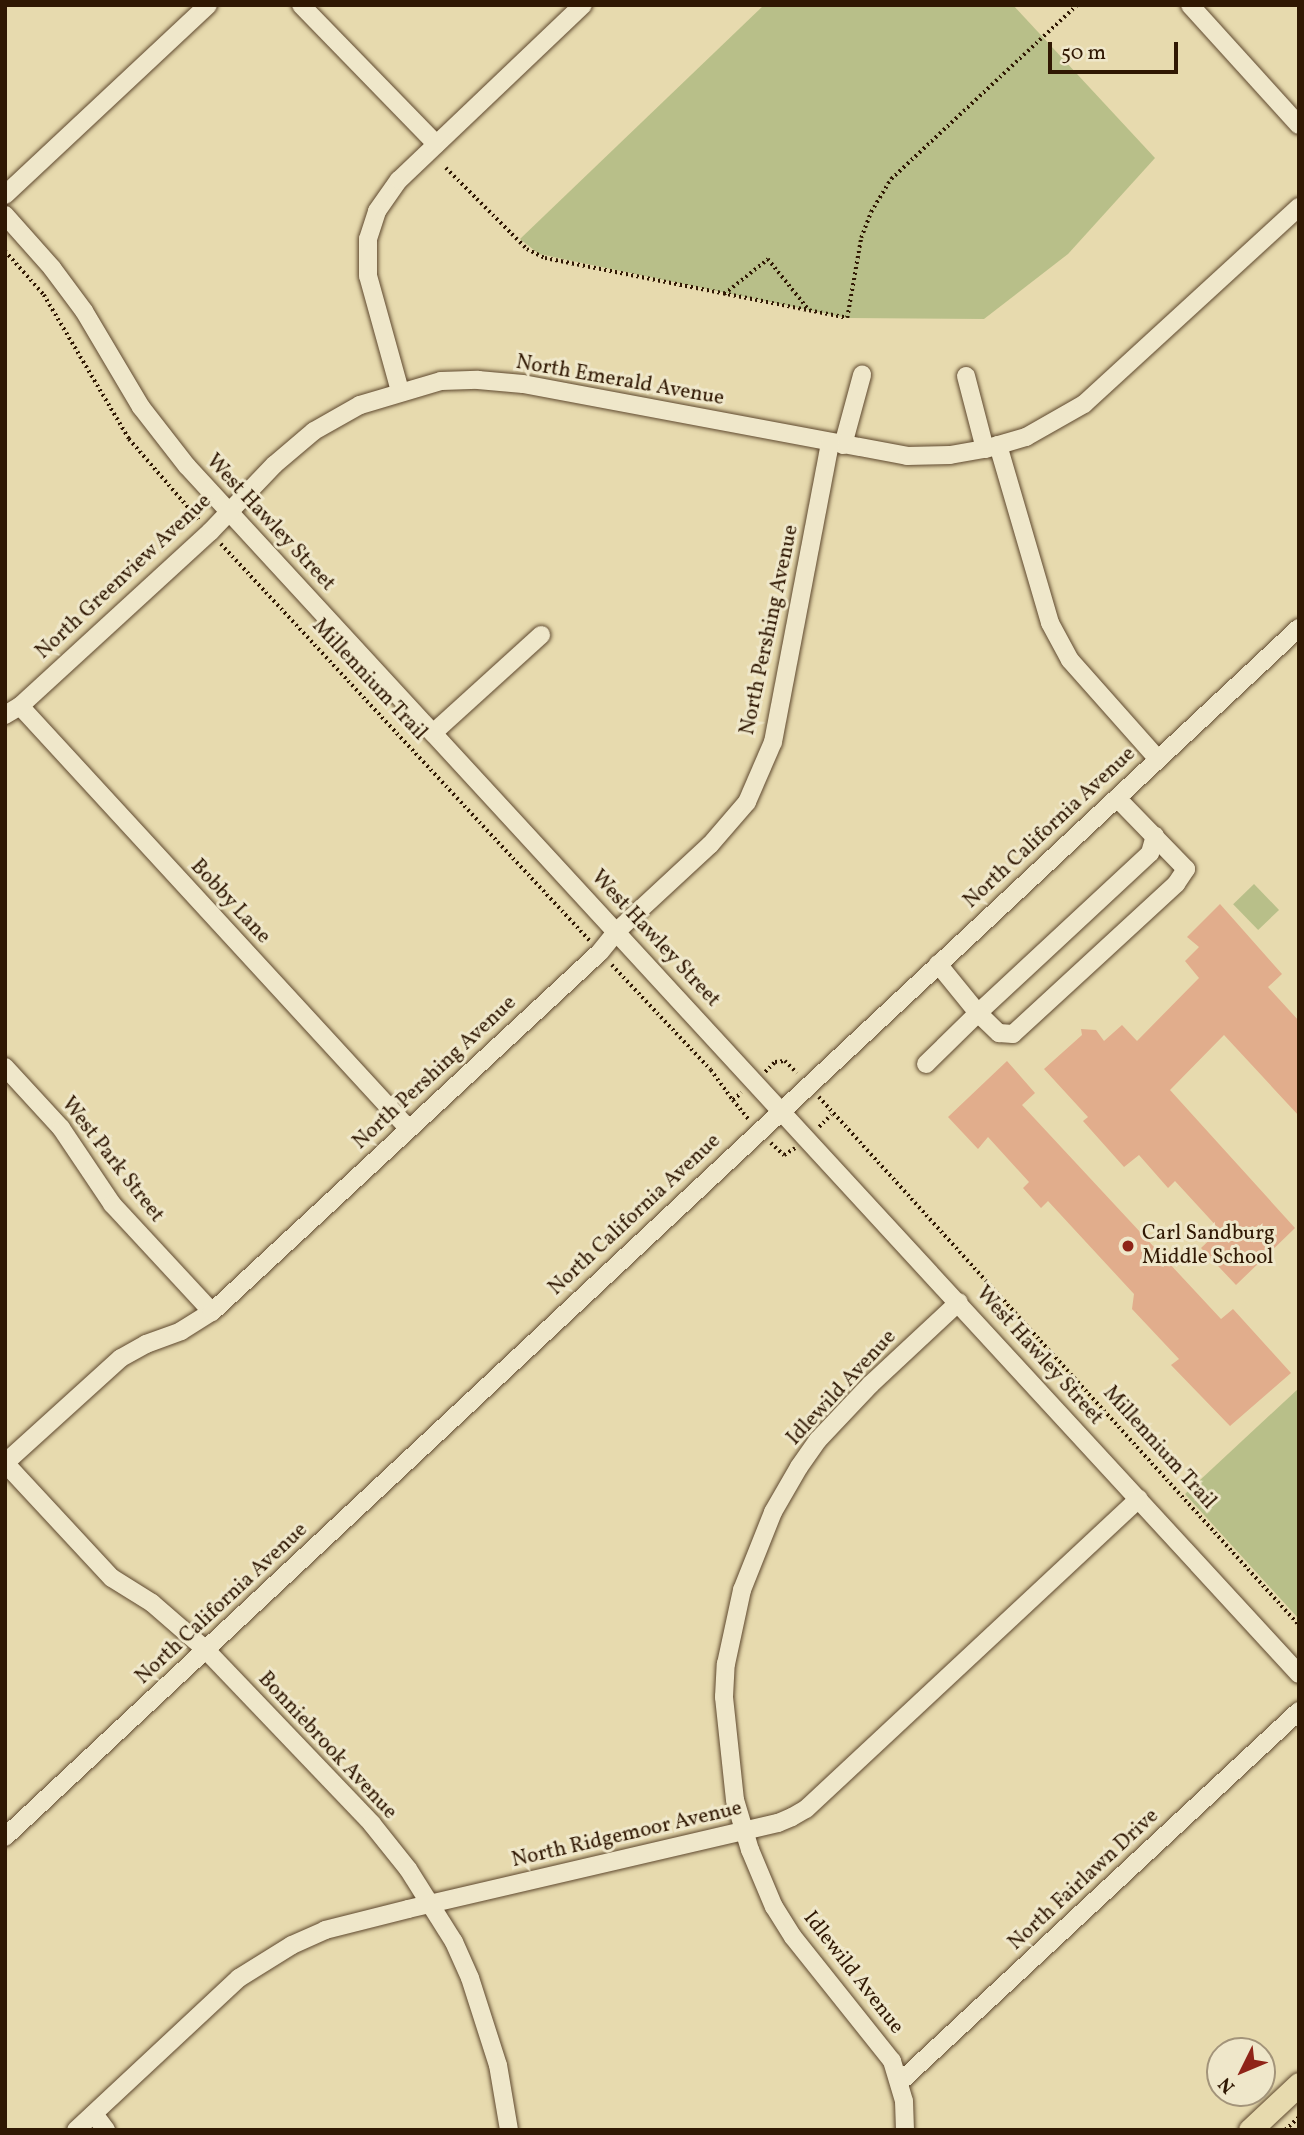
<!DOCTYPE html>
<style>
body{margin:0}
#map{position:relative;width:1304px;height:2135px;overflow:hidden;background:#e7daae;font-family:Vollkorn,serif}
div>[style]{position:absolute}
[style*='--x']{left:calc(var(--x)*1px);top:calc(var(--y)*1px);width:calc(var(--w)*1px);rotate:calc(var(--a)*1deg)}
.green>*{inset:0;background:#b8bf89;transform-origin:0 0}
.building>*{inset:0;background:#e1ad8c}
.path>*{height:3.5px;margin-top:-1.75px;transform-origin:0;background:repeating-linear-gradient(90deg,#301803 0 2px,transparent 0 5.5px)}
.roads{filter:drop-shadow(0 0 2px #5e482e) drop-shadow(0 0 2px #5e482e)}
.minor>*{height:18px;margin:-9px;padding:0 9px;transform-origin:9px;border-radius:9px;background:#efe7ca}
.major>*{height:23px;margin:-11.5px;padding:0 11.5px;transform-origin:11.5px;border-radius:11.5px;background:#e7daae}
.dots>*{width:19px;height:19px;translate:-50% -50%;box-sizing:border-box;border:4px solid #efe7ca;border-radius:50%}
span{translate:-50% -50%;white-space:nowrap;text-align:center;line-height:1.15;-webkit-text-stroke:6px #efe7ca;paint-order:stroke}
.street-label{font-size:21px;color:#301803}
.poi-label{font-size:21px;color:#301803}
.left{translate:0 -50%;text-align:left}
.frame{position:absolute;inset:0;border:7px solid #301803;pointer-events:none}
.north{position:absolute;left:1206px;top:2037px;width:70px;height:70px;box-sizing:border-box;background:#efe7ca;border:2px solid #a3947a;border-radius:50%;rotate:227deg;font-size:19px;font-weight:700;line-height:28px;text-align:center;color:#301803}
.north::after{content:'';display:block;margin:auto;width:24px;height:32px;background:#8f2418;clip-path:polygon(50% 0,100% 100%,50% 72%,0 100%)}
.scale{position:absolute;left:1048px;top:42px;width:130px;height:32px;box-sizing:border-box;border:4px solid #301803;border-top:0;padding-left:9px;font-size:21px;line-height:24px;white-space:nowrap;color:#301803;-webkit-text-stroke:5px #efe7ca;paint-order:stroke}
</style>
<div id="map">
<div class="green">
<div style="clip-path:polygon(764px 5px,1013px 5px,1155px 158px,1068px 254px,984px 319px,847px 318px,539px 254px,520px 239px)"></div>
<div style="left:1254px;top:884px;width:36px;height:29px;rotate:46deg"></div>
<div style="clip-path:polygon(1299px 1388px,1299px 1619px,1185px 1494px)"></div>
</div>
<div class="building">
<div style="clip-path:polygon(1220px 904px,1282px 974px,1268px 987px,1299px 1021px,1299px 1116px,1224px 1035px,1170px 1090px,1295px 1228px,1236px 1285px,1201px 1248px,1220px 1230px,1175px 1181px,1168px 1188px,1139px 1155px,1124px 1167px,1083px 1121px,1088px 1117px,1044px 1069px,1082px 1035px,1081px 1029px,1096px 1030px,1104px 1041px,1122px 1025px,1137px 1041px,1199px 978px,1185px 961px,1199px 947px,1187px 937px)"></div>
<div style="clip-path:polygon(1007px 1061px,1035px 1093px,1022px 1105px,1221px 1319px,1233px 1309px,1291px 1373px,1230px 1426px,1171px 1365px,1179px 1359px,1132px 1309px,1134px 1294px,1048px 1201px,1041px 1208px,1023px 1188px,1029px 1182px,988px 1137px,978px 1149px,948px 1117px)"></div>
</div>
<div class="path">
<div style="--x:446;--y:168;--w:115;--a:45"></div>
<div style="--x:527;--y:249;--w:20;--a:27"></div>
<div style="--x:545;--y:258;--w:308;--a:11.2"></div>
<div style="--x:847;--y:318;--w:81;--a:-80.1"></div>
<div style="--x:861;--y:238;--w:28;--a:-69"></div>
<div style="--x:871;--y:212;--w:39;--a:-59"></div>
<div style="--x:891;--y:179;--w:255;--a:-43.1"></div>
<div style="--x:5;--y:251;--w:59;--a:48.4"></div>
<div style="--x:44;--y:295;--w:167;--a:59.4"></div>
<div style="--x:129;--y:439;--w:108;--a:49.1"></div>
<div style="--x:724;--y:294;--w:56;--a:-38.5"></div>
<div style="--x:768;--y:259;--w:64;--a:51.3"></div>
<div style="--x:221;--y:544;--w:542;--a:47.09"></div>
<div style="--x:612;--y:965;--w:144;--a:46.7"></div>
<div style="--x:711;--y:1070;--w:37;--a:54"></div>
<div style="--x:733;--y:1100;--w:11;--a:-41"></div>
<div style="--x:765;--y:1072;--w:14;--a:-45"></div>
<div style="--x:775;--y:1062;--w:10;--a:-6"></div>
<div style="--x:785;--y:1061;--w:17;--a:45"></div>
<div style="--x:819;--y:1097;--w:714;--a:47.73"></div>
<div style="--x:733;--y:1100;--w:26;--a:51"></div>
<div style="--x:819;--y:1127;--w:17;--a:-45"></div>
<div style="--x:771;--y:1143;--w:18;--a:43"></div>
<div style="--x:784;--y:1155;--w:13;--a:-32"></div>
<div style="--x:1285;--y:2130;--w:19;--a:-43"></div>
</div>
<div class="roads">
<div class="minor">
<div style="--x:301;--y:5;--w:194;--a:45.8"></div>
<div style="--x:1190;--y:5;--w:162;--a:47.8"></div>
<div style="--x:5;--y:195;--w:278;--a:-43.1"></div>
<div style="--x:5;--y:215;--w:71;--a:48.4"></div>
<div style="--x:52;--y:268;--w:54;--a:53.3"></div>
<div style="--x:84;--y:311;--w:112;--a:59.3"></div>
<div style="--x:141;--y:407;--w:75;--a:52.1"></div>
<div style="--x:187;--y:466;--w:1642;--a:47.37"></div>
<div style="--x:966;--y:376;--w:75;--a:75.4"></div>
<div style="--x:400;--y:391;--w:119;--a:-105.5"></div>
<div style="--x:368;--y:276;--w:37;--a:-90"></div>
<div style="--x:368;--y:239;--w:29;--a:-72"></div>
<div style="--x:377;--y:211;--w:38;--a:-55"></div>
<div style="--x:399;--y:180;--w:254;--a:-43.6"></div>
<div style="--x:843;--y:445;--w:73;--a:-74.8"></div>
<div style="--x:998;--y:445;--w:185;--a:73.7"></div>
<div style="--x:1050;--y:623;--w:42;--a:61.6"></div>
<div style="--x:1070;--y:660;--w:132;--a:48.4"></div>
<div style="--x:20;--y:706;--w:573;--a:47.4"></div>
<div style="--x:5;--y:715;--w:17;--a:-31"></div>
<div style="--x:20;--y:706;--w:258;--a:-42.5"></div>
<div style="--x:210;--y:532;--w:93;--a:-46.3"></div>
<div style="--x:274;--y:465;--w:52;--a:-40.4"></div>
<div style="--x:314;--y:431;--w:53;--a:-29.5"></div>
<div style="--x:360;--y:405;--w:84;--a:-16.5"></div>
<div style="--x:441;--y:381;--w:37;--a:-2"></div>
<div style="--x:478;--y:380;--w:45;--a:5.1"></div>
<div style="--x:523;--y:384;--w:391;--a:10.6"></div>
<div style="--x:907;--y:456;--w:43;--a:-1.3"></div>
<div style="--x:950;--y:455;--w:36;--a:-10"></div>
<div style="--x:985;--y:449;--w:43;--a:-16.3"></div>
<div style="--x:1026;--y:437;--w:67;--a:-29.6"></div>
<div style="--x:1084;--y:404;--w:292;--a:-42.5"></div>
<div style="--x:433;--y:733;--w:146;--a:-42.2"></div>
<div style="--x:938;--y:964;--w:63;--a:50.8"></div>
<div style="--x:978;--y:1013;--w:235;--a:-42.9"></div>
<div style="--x:1150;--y:853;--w:18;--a:-74"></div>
<div style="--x:926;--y:1064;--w:73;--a:-44.4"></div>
<div style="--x:978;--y:1013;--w:29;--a:44"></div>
<div style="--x:999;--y:1033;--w:14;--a:4"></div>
<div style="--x:1013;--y:1034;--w:222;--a:-42.6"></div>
<div style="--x:1176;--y:884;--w:18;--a:-56"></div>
<div style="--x:1186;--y:869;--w:99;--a:-134.2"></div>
<div style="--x:5;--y:1067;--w:83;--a:47.4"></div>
<div style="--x:61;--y:1128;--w:92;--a:56.1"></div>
<div style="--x:112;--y:1204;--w:147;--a:47.2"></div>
<div style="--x:5;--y:1463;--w:156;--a:-42.2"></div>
<div style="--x:121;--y:1358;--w:29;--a:-29"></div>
<div style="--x:146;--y:1344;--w:37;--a:-20"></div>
<div style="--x:181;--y:1331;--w:36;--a:-32"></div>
<div style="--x:212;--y:1312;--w:529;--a:-42.86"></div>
<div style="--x:600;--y:952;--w:27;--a:-51"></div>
<div style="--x:617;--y:931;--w:127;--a:-42.8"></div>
<div style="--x:710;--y:845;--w:57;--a:-49.3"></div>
<div style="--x:747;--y:802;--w:65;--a:-66.6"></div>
<div style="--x:773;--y:742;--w:304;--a:-79.2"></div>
<div style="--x:5;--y:1463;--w:157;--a:47.1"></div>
<div style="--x:112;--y:1578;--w:47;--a:32"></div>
<div style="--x:152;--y:1603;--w:72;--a:41"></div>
<div style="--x:206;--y:1650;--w:240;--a:46.3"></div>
<div style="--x:372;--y:1824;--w:58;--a:51.3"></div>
<div style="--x:408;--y:1869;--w:86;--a:57.8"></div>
<div style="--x:454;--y:1942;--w:39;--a:66"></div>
<div style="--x:470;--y:1978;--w:91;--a:72.2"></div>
<div style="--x:498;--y:2065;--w:66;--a:80.4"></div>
<div style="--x:5;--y:1837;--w:1771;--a:-43.06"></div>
<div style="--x:900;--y:2082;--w:545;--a:-42.92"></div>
<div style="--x:94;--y:2114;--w:20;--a:53"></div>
<div style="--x:76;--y:2130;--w:223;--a:-43"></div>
<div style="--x:239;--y:1978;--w:62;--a:-31.9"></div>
<div style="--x:292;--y:1945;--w:36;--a:-24"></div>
<div style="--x:325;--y:1930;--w:86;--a:-14.2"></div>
<div style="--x:408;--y:1909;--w:380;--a:-13.1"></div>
<div style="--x:778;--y:1823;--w:15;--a:-23"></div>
<div style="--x:792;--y:1817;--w:16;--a:-30"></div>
<div style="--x:806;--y:1809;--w:455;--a:-43"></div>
<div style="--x:905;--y:2130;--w:29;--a:-92"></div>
<div style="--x:904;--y:2101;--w:42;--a:-106.7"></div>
<div style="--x:892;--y:2061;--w:159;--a:-128.6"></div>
<div style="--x:793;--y:1937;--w:36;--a:-122"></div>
<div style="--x:774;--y:1907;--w:62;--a:-112.8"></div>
<div style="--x:750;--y:1850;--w:52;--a:-106.7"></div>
<div style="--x:735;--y:1800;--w:104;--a:-96.1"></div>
<div style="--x:724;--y:1697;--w:33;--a:-87"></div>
<div style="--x:726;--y:1664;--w:76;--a:-77.8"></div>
<div style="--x:742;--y:1590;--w:84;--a:-68.3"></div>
<div style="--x:773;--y:1512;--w:52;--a:-60"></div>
<div style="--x:799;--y:1467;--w:33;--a:-55"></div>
<div style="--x:818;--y:1440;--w:77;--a:-46.6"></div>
<div style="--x:871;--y:1384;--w:120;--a:-43"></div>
</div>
<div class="major">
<div style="--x:1250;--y:2130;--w:67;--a:-43.2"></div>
</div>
</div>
<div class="dots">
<div style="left:1128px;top:1246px;background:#8f2418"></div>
</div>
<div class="street-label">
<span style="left:620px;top:381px;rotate:10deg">North Emerald Avenue</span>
<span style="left:270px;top:523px;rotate:47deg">West Hawley Street</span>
<span style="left:124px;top:577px;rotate:-43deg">North Greenview Avenue</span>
<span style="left:770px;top:630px;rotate:-78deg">North Pershing Avenue</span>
<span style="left:369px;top:680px;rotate:47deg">Millennium Trail</span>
<span style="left:1050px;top:828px;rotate:-43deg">North California Avenue</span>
<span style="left:230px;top:902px;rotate:47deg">Bobby Lane</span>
<span style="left:655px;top:939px;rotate:47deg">West Hawley Street</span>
<span style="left:435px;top:1073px;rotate:-43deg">North Pershing Avenue</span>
<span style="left:112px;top:1160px;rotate:52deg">West Park Street</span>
<span style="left:635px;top:1215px;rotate:-43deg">North California Avenue</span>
<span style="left:1039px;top:1356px;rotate:48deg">West Hawley Street</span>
<span style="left:842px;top:1388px;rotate:-47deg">Idlewild Avenue</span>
<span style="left:1159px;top:1448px;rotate:48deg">Millennium Trail</span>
<span style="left:222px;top:1604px;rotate:-43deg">North California Avenue</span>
<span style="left:327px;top:1746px;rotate:47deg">Bonniebrook Avenue</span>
<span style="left:627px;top:1835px;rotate:-13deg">North Ridgemoor Avenue</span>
<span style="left:1084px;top:1880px;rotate:-43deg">North Fairlawn Drive</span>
<span style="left:853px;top:1973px;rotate:52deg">Idlewild Avenue</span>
</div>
<div class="poi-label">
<span class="left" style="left:1142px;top:1246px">Carl Sandburg<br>Middle School</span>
</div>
<div class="frame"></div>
<div class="north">N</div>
<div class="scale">50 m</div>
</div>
